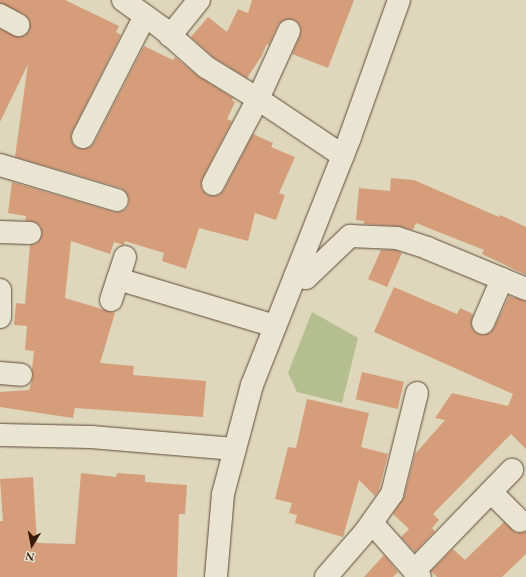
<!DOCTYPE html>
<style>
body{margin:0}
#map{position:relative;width:526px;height:577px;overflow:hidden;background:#ded7bb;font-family:"EB Garamond",serif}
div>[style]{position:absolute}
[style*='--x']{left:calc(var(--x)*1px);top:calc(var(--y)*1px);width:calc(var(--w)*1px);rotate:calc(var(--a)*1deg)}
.green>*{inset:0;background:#b4be8e}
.building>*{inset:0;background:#d59d7a;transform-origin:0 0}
.roads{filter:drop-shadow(0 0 1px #614939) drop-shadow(0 0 1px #614939)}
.minor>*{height:22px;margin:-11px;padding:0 11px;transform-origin:11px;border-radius:11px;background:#eae5d3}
span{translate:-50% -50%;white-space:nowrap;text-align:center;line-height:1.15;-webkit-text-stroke:3.5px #eae5d3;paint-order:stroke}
.north{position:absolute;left:12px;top:525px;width:40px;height:40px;-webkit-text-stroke:3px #eae5d3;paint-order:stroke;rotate:190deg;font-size:11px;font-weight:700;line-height:16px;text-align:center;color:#371a0e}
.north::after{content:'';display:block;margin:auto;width:14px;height:18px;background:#371a0e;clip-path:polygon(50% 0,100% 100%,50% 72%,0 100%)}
</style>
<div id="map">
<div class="green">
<div style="clip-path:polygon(312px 312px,358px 338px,342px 403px,297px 392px,288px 373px)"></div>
</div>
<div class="building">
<div style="clip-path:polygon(0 0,65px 0,119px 26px,116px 32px,121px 35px,72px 132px,71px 137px,72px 143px,77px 148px,84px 149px,90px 147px,94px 143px,144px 46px,173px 60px,175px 57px,198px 76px,233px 98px,232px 100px,235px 102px,227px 119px,232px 121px,202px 179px,201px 185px,202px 190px,207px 195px,214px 196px,219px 195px,224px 190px,253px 134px,273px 143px,271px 147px,295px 157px,279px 193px,285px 195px,276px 220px,255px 213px,248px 241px,199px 228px,186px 269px,162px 261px,164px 253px,125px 241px,124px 245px,114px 242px,110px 254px,71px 241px,65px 298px,115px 313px,100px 363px,134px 366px,133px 375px,206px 381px,203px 417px,75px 408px,73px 418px,0 407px,0 392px,29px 390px,33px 377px,32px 369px,34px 351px,25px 350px,27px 326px,14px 325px,16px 303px,25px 304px,30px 245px,36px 244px,40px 240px,42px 234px,41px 227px,37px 223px,25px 220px,26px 216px,8px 213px,12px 182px,114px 212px,120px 212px,126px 209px,129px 204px,129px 198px,126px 192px,121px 188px,15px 157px,28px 64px,0 122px,0 29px,19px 37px,24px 36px,29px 31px,30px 24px,29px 19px,24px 14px,0 3px)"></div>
<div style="clip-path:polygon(252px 0,354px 0,328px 68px,292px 54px,300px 36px,301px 29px,299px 24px,295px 20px,287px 19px,282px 21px,278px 25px,269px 45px,267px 44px,261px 57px,247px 78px,213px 57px,191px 37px,208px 17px,227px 32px,238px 9px,248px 13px)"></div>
<div style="clip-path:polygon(391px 178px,414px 180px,499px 217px,500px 215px,526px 227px,526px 275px,482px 254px,484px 250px,416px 223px,413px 230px,398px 226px,364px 224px,364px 221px,356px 220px,359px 188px,390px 191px)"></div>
<div style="clip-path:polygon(381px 250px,395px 250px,402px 253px,387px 287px,368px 279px)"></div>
<div style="clip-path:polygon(394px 287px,457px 314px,460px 308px,473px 314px,471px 324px,473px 330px,478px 334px,484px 335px,490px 333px,494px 328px,509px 296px,526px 301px,526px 449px,511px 434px,433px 514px,439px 520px,432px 528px,435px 531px,415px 552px,401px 537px,409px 529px,393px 514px,404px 497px,415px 454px,445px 420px,435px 418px,452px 393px,508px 406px,513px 394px,374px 332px)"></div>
<div style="left:362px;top:372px;width:43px;height:28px;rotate:13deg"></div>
<div style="clip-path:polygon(307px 399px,369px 413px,361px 447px,388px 454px,379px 490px,375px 496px,359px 480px,343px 537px,295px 523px,297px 515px,289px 513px,292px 503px,275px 499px,288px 447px,296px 448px)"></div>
<div style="clip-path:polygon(81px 473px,116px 477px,117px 473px,145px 475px,145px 482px,187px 485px,185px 514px,179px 514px,177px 577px,0 577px,0 521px,3px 521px,0 479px,33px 477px,37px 543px,75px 544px)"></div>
<div style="clip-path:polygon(504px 522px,516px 533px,526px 532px,526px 554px,502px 577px,437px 577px,431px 571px,453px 549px,465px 560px)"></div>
<div style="clip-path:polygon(384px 555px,398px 572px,393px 577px,364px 577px)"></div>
</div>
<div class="roads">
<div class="minor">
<div style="--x:123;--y:0;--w:48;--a:35.7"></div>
<div style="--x:162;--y:28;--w:59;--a:41.6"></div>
<div style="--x:206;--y:67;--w:61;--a:31.6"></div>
<div style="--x:258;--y:99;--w:102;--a:33.8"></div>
<div style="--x:0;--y:15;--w:21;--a:29"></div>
<div style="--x:170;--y:36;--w:46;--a:-51.1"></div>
<div style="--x:83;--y:137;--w:136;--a:-62.9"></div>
<div style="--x:0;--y:165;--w:122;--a:16.7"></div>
<div style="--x:213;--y:184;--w:96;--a:-62.1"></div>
<div style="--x:258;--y:99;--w:75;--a:-65.5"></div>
<div style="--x:0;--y:232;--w:30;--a:2"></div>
<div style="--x:295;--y:276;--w:11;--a:10"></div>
<div style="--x:306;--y:278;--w:61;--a:-43.7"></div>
<div style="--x:350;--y:236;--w:47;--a:2.4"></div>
<div style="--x:397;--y:238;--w:32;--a:18"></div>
<div style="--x:427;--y:248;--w:107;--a:22.5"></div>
<div style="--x:118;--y:279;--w:23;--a:-72"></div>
<div style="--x:0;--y:290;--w:27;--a:90"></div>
<div style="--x:111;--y:300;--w:22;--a:-72"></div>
<div style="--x:118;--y:279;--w:164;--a:16.7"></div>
<div style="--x:483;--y:323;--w:48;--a:-66.6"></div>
<div style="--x:0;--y:373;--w:21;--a:5"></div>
<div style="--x:0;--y:435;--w:91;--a:1.3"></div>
<div style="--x:91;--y:437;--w:144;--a:4.8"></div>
<div style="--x:491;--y:492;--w:41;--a:45"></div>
<div style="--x:372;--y:523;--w:72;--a:48.4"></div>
<div style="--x:414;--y:571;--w:141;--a:-45.9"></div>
<div style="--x:216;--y:577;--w:83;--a:-85.2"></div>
<div style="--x:223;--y:494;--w:113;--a:-75.1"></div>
<div style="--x:252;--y:385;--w:267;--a:-68.4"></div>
<div style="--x:350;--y:137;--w:145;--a:-70.3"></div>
<div style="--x:326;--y:577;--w:60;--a:-49.1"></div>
<div style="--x:365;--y:532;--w:47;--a:-54.6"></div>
<div style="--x:392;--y:494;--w:104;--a:-76.1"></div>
</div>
</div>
<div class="north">N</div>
</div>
